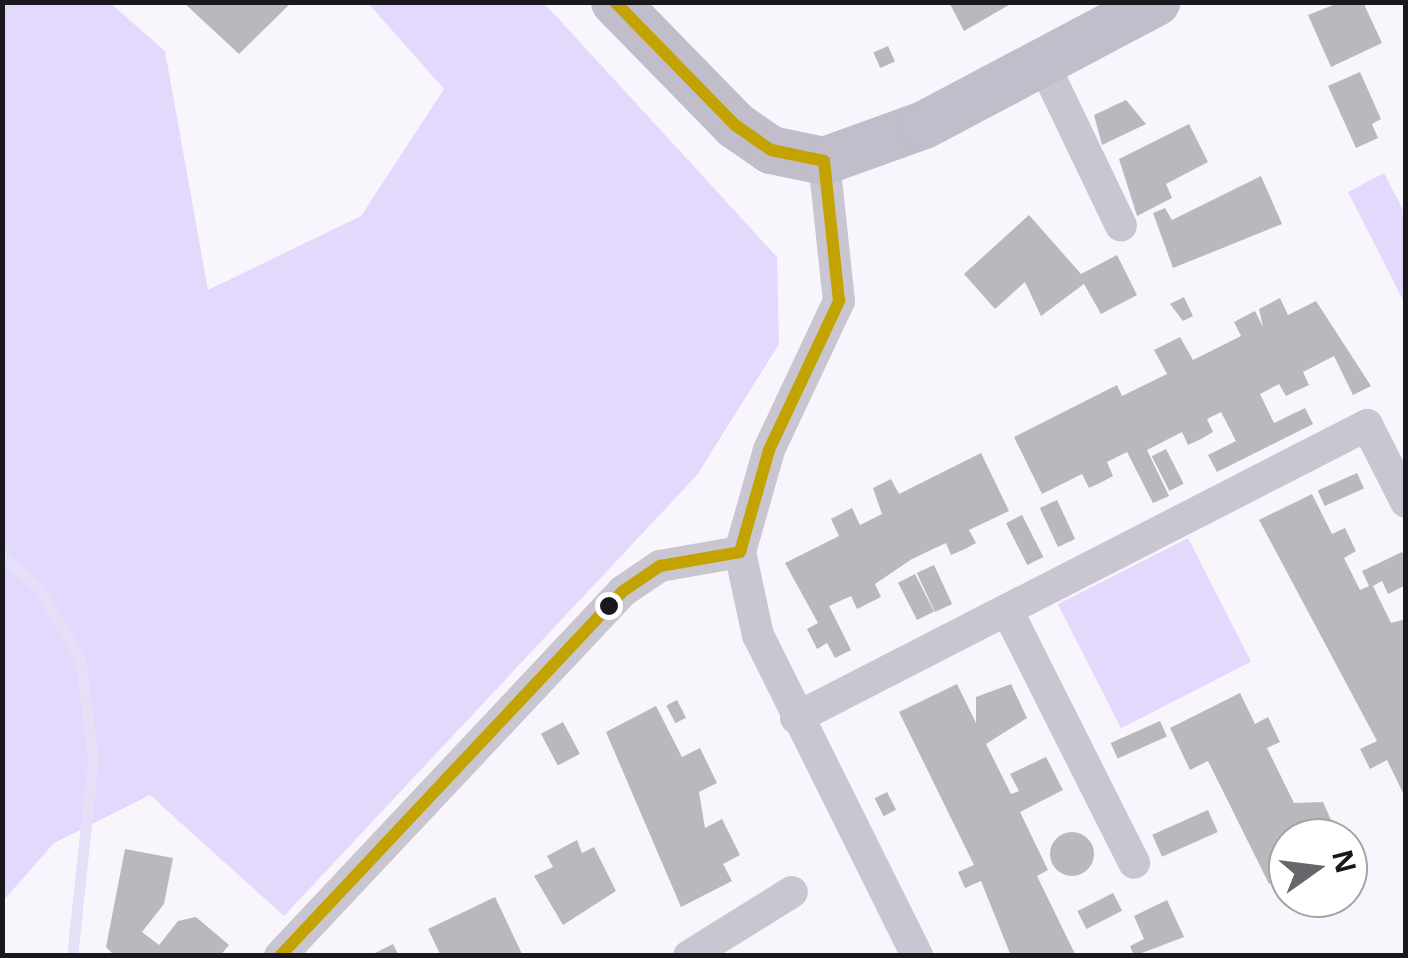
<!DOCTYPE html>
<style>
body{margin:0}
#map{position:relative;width:1408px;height:958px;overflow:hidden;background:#f8f6fc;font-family:"Open Sans",sans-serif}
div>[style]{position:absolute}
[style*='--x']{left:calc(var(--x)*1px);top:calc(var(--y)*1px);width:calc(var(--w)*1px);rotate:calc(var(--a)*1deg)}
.green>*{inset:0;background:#e3d9fd;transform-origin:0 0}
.stream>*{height:11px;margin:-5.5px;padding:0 5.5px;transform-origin:5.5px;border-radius:5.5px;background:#e6dff8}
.building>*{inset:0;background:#bab8bd;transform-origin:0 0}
.round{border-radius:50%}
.street>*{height:32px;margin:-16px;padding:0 16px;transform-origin:16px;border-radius:16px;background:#c9c6d2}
.secondary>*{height:48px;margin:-24px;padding:0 24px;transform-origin:24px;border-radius:24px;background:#c1bdca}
.bus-1>*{height:12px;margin:-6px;padding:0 6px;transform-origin:6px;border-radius:6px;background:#c3a301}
.dots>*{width:28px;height:28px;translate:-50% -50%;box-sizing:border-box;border:5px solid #fff;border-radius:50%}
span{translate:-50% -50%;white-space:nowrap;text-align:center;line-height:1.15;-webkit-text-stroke:8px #fff;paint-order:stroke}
.frame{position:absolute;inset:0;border:5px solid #19181c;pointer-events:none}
.north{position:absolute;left:1268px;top:818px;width:100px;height:100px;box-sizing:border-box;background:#fff;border:2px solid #a3a3a4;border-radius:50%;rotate:76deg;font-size:28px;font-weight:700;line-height:40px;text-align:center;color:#19181c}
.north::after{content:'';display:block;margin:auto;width:35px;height:45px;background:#67666a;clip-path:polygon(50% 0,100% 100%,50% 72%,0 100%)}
</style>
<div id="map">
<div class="green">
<div style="clip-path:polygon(3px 2px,110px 3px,165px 51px,208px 290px,361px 216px,444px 89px,368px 3px,544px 3px,777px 257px,779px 344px,697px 475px,284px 916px,150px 795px,54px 843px,3px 901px)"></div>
<div style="clip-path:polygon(1384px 173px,1405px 214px,1405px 304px,1348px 192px)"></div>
<div style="left:1188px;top:538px;width:139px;height:146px;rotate:63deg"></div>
</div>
<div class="stream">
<div style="--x:2;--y:556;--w:46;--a:40.6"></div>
<div style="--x:37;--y:586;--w:84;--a:59.2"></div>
<div style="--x:80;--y:658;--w:103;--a:82.7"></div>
<div style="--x:93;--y:760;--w:197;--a:96.1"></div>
</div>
<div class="building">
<div style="clip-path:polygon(183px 2px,292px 2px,239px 54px)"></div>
<div style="clip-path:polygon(949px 2px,1014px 2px,964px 31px)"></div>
<div style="clip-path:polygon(1341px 2px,1363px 2px,1382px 43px,1331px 67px,1308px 15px)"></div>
<div style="left:888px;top:46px;width:17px;height:16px;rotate:66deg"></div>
<div style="clip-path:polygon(1360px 72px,1381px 119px,1372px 124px,1378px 138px,1356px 148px,1328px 86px)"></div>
<div style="clip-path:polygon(1126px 100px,1146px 124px,1102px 145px,1094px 115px)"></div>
<div style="clip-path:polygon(1189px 124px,1208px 162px,1166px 184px,1172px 198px,1137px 216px,1119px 159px)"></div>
<div style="clip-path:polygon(1261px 176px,1282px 224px,1173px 268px,1153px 213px,1165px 208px,1172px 220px)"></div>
<div style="clip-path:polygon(1029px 215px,1081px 274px,1117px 255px,1137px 295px,1101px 314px,1084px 284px,1041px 316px,1025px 282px,995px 309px,964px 274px)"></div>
<div style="clip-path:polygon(1184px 297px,1193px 316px,1183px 321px,1170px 304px)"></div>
<div style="clip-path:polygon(1280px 298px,1288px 315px,1316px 301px,1371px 386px,1353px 395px,1334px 356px,1303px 372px,1309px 385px,1296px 391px,1286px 396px,1279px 384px,1260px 394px,1274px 423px,1305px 408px,1313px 424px,1217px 472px,1208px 455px,1236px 441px,1221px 412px,1207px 419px,1213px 432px,1201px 439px,1188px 445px,1182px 432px,1147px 450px,1169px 496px,1153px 503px,1127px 452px,1107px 462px,1113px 476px,1102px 482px,1089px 488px,1082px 474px,1042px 494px,1014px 437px,1117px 385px,1122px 396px,1167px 374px,1154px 350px,1180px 337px,1193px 360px,1241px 336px,1234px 322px,1255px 311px,1263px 327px,1259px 309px)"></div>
<div style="left:1166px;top:449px;width:39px;height:16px;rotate:63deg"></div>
<div style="clip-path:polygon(981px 453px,1009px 511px,969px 530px,976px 543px,965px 549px,951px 555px,946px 543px,912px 559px,875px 584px,881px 597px,857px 609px,851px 596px,829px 606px,851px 650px,835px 658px,827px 643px,817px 649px,807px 629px,818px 623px,785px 563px,839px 536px,831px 519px,852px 508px,860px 525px,882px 514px,873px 488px,891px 479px,899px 494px)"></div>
<div style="left:1357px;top:473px;width:17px;height:43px;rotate:66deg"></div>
<div style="clip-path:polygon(1312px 494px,1332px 534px,1345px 528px,1356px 551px,1344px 558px,1360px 590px,1369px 586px,1362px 571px,1402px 552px,1406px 559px,1404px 586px,1388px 594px,1382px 581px,1373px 586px,1391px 623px,1406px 619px,1406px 799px,1387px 760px,1370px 769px,1360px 749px,1377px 741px,1259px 520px)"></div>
<div style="left:1057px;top:500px;width:43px;height:19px;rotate:65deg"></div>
<div style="left:1022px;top:515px;width:47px;height:18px;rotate:63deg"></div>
<div style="left:934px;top:565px;width:43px;height:19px;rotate:65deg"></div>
<div style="left:915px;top:574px;width:42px;height:19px;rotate:63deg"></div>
<div style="clip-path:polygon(957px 684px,976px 723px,976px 697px,1011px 684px,1027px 718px,986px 744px,1011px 794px,1019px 791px,1010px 774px,1046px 757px,1063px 790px,1020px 812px,1048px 870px,1037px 876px,1076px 956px,1011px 956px,981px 881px,965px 888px,958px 872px,974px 865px,899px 712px)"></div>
<div style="clip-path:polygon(1240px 693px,1255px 724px,1268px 717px,1280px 742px,1267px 748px,1294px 803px,1323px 802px,1331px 820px,1306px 827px,1312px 838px,1288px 838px,1288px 874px,1269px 884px,1208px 761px,1190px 770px,1170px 728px)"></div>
<div style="left:677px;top:700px;width:20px;height:12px;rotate:63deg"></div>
<div style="clip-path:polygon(656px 706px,682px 757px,700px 748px,717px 783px,699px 792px,705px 828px,722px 819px,740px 855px,723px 864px,732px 881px,681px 907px,606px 732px)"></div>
<div style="left:1160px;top:721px;width:17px;height:54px;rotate:66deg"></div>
<div style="left:563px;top:722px;width:36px;height:25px;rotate:62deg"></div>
<div style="left:887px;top:792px;width:20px;height:14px;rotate:63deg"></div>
<div style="left:1208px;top:810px;width:24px;height:61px;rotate:66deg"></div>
<div class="round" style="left:1050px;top:832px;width:44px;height:44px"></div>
<div style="clip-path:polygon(577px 840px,582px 853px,594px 847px,616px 891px,563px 925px,534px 876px,553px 867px,547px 856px)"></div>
<div style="clip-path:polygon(125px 849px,173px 858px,164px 904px,142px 932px,159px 945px,178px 921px,196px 917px,229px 945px,220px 956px,115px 956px,106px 947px)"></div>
<div style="left:1113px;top:893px;width:20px;height:40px;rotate:63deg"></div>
<div style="clip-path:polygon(495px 897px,523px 956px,441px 956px,428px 929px)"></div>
<div style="clip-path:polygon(1167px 900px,1184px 937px,1134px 956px,1130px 946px,1144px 939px,1134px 916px)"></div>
<div style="clip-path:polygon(393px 944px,399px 956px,369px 956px)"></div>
</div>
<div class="street">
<div style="--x:1044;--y:65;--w:178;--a:64.4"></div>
<div style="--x:824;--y:161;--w:141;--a:83.9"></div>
<div style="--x:839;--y:301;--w:165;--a:115.2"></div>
<div style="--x:769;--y:450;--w:106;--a:105.9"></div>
<div style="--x:740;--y:552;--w:85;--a:77.8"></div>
<div style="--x:758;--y:635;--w:358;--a:63.6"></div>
<div style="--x:1007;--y:610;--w:283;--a:63.3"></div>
<div style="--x:796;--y:718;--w:642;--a:-27.16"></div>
<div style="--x:1367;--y:425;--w:86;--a:63.1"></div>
<div style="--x:280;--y:956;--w:501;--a:-46.78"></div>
<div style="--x:623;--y:591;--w:45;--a:-34"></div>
<div style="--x:660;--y:566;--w:81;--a:-9.9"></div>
<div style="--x:689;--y:956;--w:121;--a:-31.9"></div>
</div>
<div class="secondary">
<div style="--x:615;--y:2;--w:172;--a:45.7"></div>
<div style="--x:735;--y:125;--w:44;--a:34.8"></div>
<div style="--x:771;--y:150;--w:54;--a:11.7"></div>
<div style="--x:824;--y:161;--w:106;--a:-19.8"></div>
<div style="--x:924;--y:125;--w:263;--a:-27.9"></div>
</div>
<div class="bus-1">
<div style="--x:615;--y:2;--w:172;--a:45.7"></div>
<div style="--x:735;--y:125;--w:44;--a:34.8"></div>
<div style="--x:771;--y:150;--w:54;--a:11.7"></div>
<div style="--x:740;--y:552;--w:106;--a:-74.1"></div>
<div style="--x:769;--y:450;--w:165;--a:-64.8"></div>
<div style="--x:839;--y:301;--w:141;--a:-96.1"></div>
<div style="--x:280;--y:956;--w:501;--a:-46.78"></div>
<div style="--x:623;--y:591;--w:45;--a:-34"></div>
<div style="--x:660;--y:566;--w:81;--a:-9.9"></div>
</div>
<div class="dots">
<div style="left:609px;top:606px;background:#19181c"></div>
</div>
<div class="frame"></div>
<div class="north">N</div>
</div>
